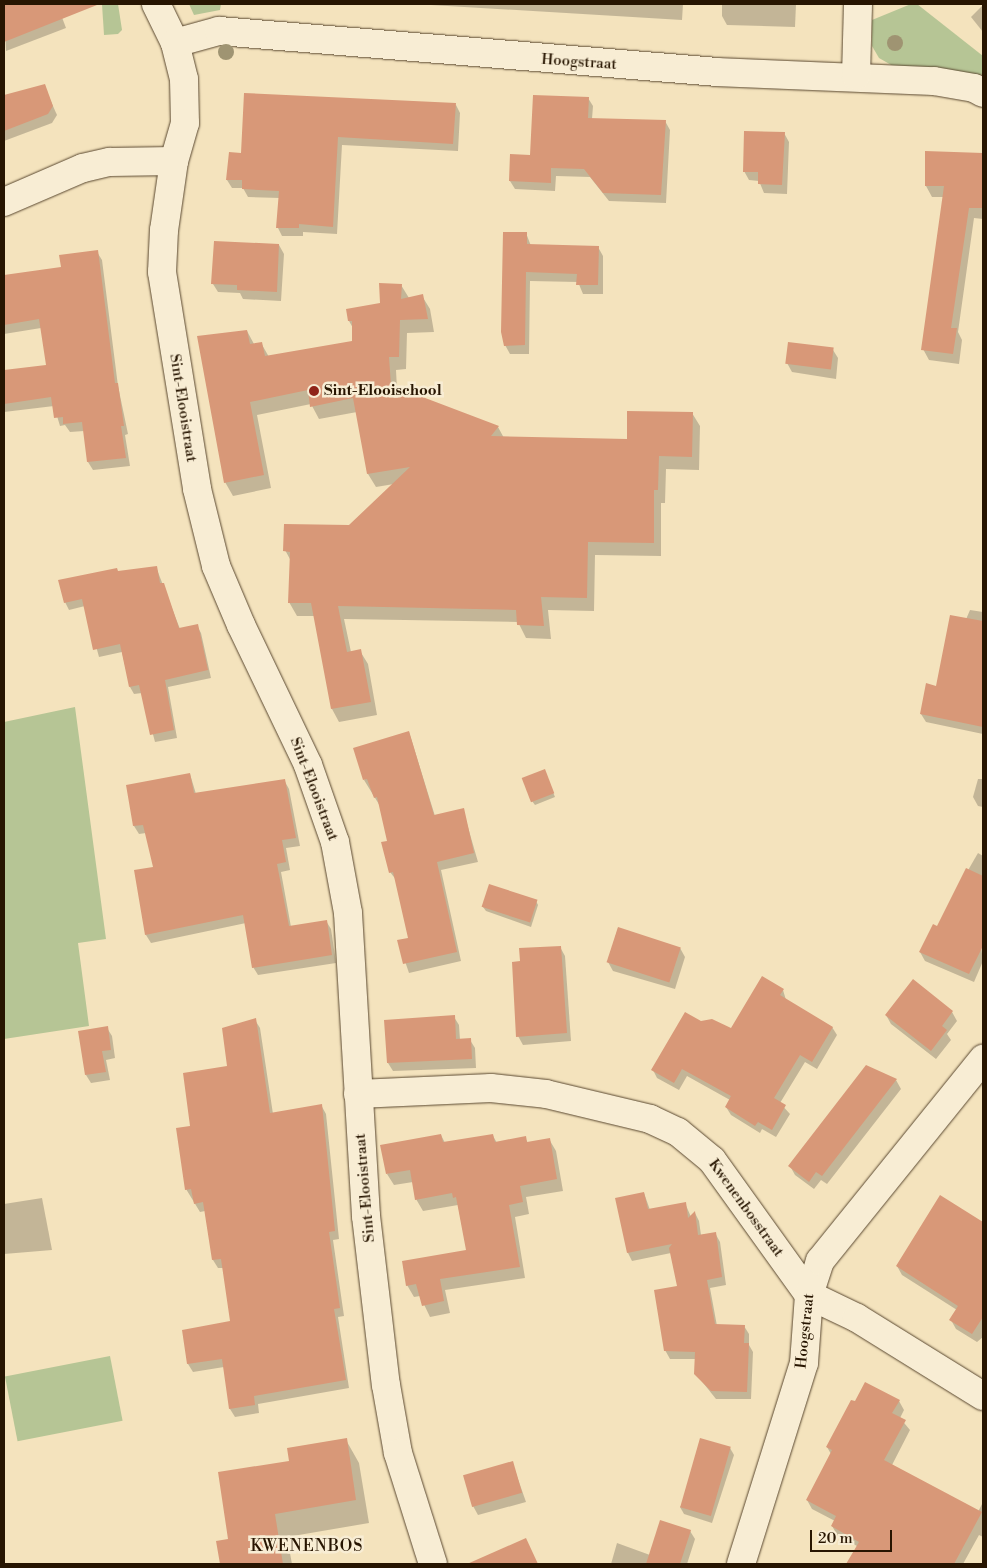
<!DOCTYPE html>
<style>
body{margin:0}
#map{position:relative;width:987px;height:1568px;overflow:hidden;background:#f4e3bd;font-family:"Libre Bodoni",serif}
div>[style]{position:absolute}
[style*='--x']{left:calc(var(--x)*1px);top:calc(var(--y)*1px);width:calc(var(--w)*1px);rotate:calc(var(--a)*1deg)}
.green>*{inset:0;background:#b6c595;transform-origin:0 0}
.shadow>*{inset:0;background:#0003}
.building>*{inset:0;background:#d89878;transform-origin:0 0}
.roads{filter:drop-shadow(0 0 1px #5a4830) drop-shadow(0 0 1px #5a4830)}
.minor>*{height:28px;margin:-14px;padding:0 14px;transform-origin:14px;border-radius:14px;background:#f8edd4}
.trees>*{width:16px;height:16px;margin:-8px;border-radius:50%;background:#9f9472}
.dots>*{width:14px;height:14px;translate:-50% -50%;box-sizing:border-box;border:2px solid #f8edd4;border-radius:50%}
span{translate:-50% -50%;white-space:nowrap;text-align:center;line-height:1.15;-webkit-text-stroke:5px #f8edd4;paint-order:stroke}
.street-label{font-size:15px;color:#271501}
.poi-label{font-size:15px;color:#271501;font-weight:700}
.left{translate:0 -50%;text-align:left}
.neighbourhood-label{font-size:16px;color:#271501;letter-spacing:1px}
.frame{position:absolute;inset:0;border:5px solid #271501;pointer-events:none}
.scale{position:absolute;left:810px;top:1530px;width:82px;height:22px;box-sizing:border-box;border:2px solid #271501;border-top:0;padding-left:6px;font-size:15px;line-height:18px;white-space:nowrap;color:#271501;-webkit-text-stroke:4px #f8edd4;paint-order:stroke}
</style>
<div id="map">
<div class="green">
<div style="clip-path:polygon(102px 4px,118px 4px,122px 30px,118px 34px,104px 35px)"></div>
<div style="clip-path:polygon(189px 4px,221px 4px,220px 10px,194px 15px)"></div>
<div style="clip-path:polygon(911px 4px,917px 4px,983px 56px,983px 73px,979px 78px,893px 66px,879px 58px,872px 46px,872px 20px)"></div>
<div style="clip-path:polygon(75px 707px,106px 939px,78px 943px,89px 1026px,4px 1039px,4px 722px)"></div>
<div style="left:110px;top:1356px;width:66px;height:107px;rotate:79deg"></div>
</div>
<div class="shadow">
<div style="clip-path:polygon(4px 4px,57px 4px,66px 28px,6px 51px)"></div>
<div style="clip-path:polygon(414px 4px,683px 4px,682px 20px)"></div>
<div style="clip-path:polygon(722px 4px,796px 4px,795px 27px,727px 25px,722px 16px)"></div>
<div style="clip-path:polygon(983px 5px,983px 32px,971px 17px)"></div>
<div style="clip-path:polygon(44px 86px,57px 115px,52px 123px,4px 141px,4px 96px)"></div>
<div style="clip-path:polygon(588px 98px,593px 106px,592px 119px,665px 121px,670px 130px,666px 203px,609px 201px,590px 177px,556px 176px,555px 191px,515px 189px,510px 181px)"></div>
<div style="clip-path:polygon(456px 105px,460px 113px,458px 151px,342px 145px,337px 234px,303px 232px,303px 236px,282px 236px,278px 228px,280px 198px,248px 197px,243px 188px,232px 188px,227px 180px,242px 154px)"></div>
<div style="clip-path:polygon(784px 133px,789px 142px,787px 194px,764px 193px,759px 181px,749px 180px,744px 171px)"></div>
<div style="clip-path:polygon(926px 152px,983px 154px,983px 219px,974px 218px,958px 332px,962px 340px,959px 364px,929px 360px,923px 349px,944px 197px,932px 197px,926px 186px)"></div>
<div style="clip-path:polygon(526px 233px,531px 246px,598px 247px,603px 256px,603px 294px,583px 294px,578px 282px,530px 281px,529px 354px,510px 354px,505px 345px)"></div>
<div style="clip-path:polygon(279px 245px,284px 254px,281px 301px,243px 299px,240px 293px,218px 292px,213px 284px)"></div>
<div style="clip-path:polygon(97px 252px,102px 260px,118px 386px,128px 434px,125px 435px,130px 466px,93px 470px,88px 462px,84px 431px,70px 432px,65px 425px,60px 426px,54px 406px,4px 412px,4px 373px,48px 366px,41px 328px,4px 334px,4px 277px,62px 268px)"></div>
<div style="clip-path:polygon(401px 285px,409px 298px,422px 296px,430px 309px,434px 332px,407px 333px,406px 369px,396px 370px,397px 389px,498px 427px,504px 438px,628px 440px,692px 413px,700px 426px,699px 470px,666px 469px,665px 503px,661px 503px,661px 556px,595px 555px,594px 611px,548px 610px,551px 639px,526px 638px,518px 622px,344px 619px,351px 652px,360px 651px,368px 664px,377px 715px,339px 722px,332px 709px,315px 616px,297px 616px,289px 602px,291px 561px,285px 550px,350px 527px,394px 484px,376px 487px,368px 474px,357px 412px,319px 419px,311px 404px,257px 415px,271px 488px,233px 496px,225px 482px,247px 331px,254px 344px,261px 343px,269px 357px,353px 342px,353px 328px,349px 321px,381px 304px)"></div>
<div style="clip-path:polygon(833px 350px,838px 358px,836px 379px,792px 372px,787px 363px)"></div>
<div style="clip-path:polygon(156px 567px,180px 629px,197px 626px,201px 633px,211px 678px,168px 687px,177px 738px,155px 742px,142px 693px,134px 694px,130px 687px,122px 652px,99px 657px,85px 606px,69px 610px,65px 602px,119px 572px)"></div>
<div style="clip-path:polygon(970px 610px,983px 612px,983px 734px,926px 722px,921px 714px,937px 687px)"></div>
<div style="clip-path:polygon(409px 732px,435px 816px,463px 810px,478px 862px,441px 870px,461px 961px,409px 973px,398px 941px,410px 939px,397px 881px,390px 872px,388px 841px,380px 806px,364px 780px)"></div>
<div style="clip-path:polygon(190px 774px,196px 794px,284px 780px,289px 789px,300px 846px,286px 848px,290px 870px,281px 872px,291px 927px,326px 921px,331px 929px,336px 963px,258px 975px,253px 967px,246px 923px,151px 943px,146px 935px,154px 868px,146px 833px,139px 834px,134px 826px,128px 786px)"></div>
<div style="clip-path:polygon(546px 775px,555px 797px,535px 805px,532px 801px)"></div>
<div style="clip-path:polygon(978px 779px,983px 779px,983px 807px,978px 806px,973px 797px)"></div>
<div style="clip-path:polygon(978px 853px,983px 856px,983px 909px,961px 900px,956px 891px)"></div>
<div style="clip-path:polygon(536px 901px,538px 905px,531px 927px,486px 911px,483px 907px)"></div>
<div style="clip-path:polygon(618px 928px,680px 948px,685px 957px,675px 989px,613px 971px,608px 962px)"></div>
<div style="clip-path:polygon(981px 946px,983px 961px,974px 982px,925px 961px,920px 952px)"></div>
<div style="clip-path:polygon(560px 947px,565px 956px,571px 1041px,523px 1045px,518px 1036px)"></div>
<div style="clip-path:polygon(783px 990px,786px 1000px,832px 1027px,837px 1035px,817px 1069px,805px 1062px,780px 1103px,790px 1114px,776px 1137px,762px 1129px,760px 1133px,731px 1115px,726px 1107px,730px 1100px,687px 1076px,679px 1090px,657px 1078px,653px 1070px,701px 1022px,731px 1030px)"></div>
<div style="clip-path:polygon(952px 1012px,957px 1021px,947px 1034px,951px 1040px,936px 1059px,891px 1024px,886px 1015px)"></div>
<div style="clip-path:polygon(454px 1017px,459px 1025px,460px 1040px,470px 1040px,475px 1048px,476px 1068px,393px 1071px,388px 1063px)"></div>
<div style="clip-path:polygon(255px 1020px,260px 1028px,273px 1114px,321px 1105px,326px 1114px,339px 1239px,333px 1240px,344px 1316px,338px 1317px,349px 1388px,258px 1404px,259px 1413px,235px 1417px,230px 1409px,224px 1367px,193px 1372px,188px 1364px,183px 1331px,231px 1322px,223px 1268px,218px 1268px,213px 1260px,205px 1211px,200px 1212px,186px 1189px,192px 1127px)"></div>
<div style="clip-path:polygon(107px 1028px,112px 1036px,115px 1058px,106px 1060px,110px 1080px,91px 1083px,86px 1075px)"></div>
<div style="clip-path:polygon(896px 1080px,901px 1089px,827px 1184px,821px 1180px,814px 1189px,795px 1175px,790px 1166px)"></div>
<div style="clip-path:polygon(441px 1135px,445px 1143px,493px 1136px,497px 1143px,525px 1138px,528px 1143px,549px 1139px,556px 1151px,563px 1191px,526px 1197px,529px 1214px,515px 1217px,525px 1278px,445px 1290px,450px 1313px,430px 1317px,420px 1296px,414px 1297px,407px 1285px,467px 1251px,458px 1205px,423px 1211px,416px 1199px,413px 1182px,394px 1185px,387px 1174px)"></div>
<div style="clip-path:polygon(644px 1193px,650px 1210px,685px 1203px,691px 1217px,695px 1213px,699px 1221px,701px 1235px,715px 1233px,720px 1242px,726px 1285px,710px 1288px,717px 1326px,744px 1326px,749px 1334px,749px 1345px,753px 1352px,751px 1399px,716px 1399px,696px 1374px,696px 1359px,670px 1359px,665px 1350px,678px 1287px,671px 1253px,632px 1261px,628px 1253px,617px 1199px)"></div>
<div style="clip-path:polygon(42px 1198px,52px 1250px,4px 1254px,4px 1204px)"></div>
<div style="clip-path:polygon(974px 1237px,983px 1243px,983px 1337px,977px 1342px,956px 1329px,951px 1320px,957px 1310px,902px 1275px,897px 1266px)"></div>
<div style="clip-path:polygon(899px 1401px,904px 1410px,900px 1418px,910px 1430px,892px 1465px,978px 1512px,983px 1502px,983px 1537px,979px 1535px,963px 1564px,848px 1564px,857px 1546px,838px 1536px,832px 1526px,835px 1521px,812px 1509px,807px 1500px,831px 1454px,827px 1447px)"></div>
<div style="clip-path:polygon(346px 1440px,359px 1463px,369px 1523px,287px 1537px,292px 1564px,221px 1564px,217px 1542px,230px 1540px,290px 1462px)"></div>
<div style="clip-path:polygon(730px 1448px,734px 1455px,712px 1523px,684px 1514px,680px 1507px)"></div>
<div style="clip-path:polygon(512px 1462px,526px 1502px,478px 1515px,473px 1506px)"></div>
<div style="clip-path:polygon(690px 1531px,695px 1539px,687px 1564px,611px 1564px,617px 1543px,650px 1555px)"></div>
</div>
<div class="building">
<div style="clip-path:polygon(4px 4px,97px 4px,97px 5px,4px 42px)"></div>
<div style="clip-path:polygon(45px 84px,53px 106px,48px 114px,4px 131px,4px 95px)"></div>
<div style="clip-path:polygon(244px 93px,456px 103px,453px 144px,338px 137px,333px 227px,299px 224px,299px 228px,276px 228px,279px 191px,242px 189px,242px 180px,226px 180px,229px 152px,241px 153px)"></div>
<div style="clip-path:polygon(533px 95px,589px 97px,588px 118px,666px 120px,661px 195px,603px 193px,584px 169px,551px 168px,551px 183px,509px 181px,510px 154px,530px 155px)"></div>
<div style="clip-path:polygon(744px 131px,785px 132px,782px 185px,758px 184px,758px 172px,743px 172px)"></div>
<div style="clip-path:polygon(925px 151px,983px 153px,983px 208px,969px 208px,951px 328px,957px 328px,953px 354px,921px 350px,944px 186px,925px 186px)"></div>
<div style="clip-path:polygon(503px 232px,527px 232px,527px 244px,599px 246px,598px 285px,576px 285px,577px 274px,526px 272px,525px 345px,504px 346px,501px 332px)"></div>
<div style="clip-path:polygon(214px 241px,279px 244px,277px 292px,237px 290px,237px 285px,211px 284px)"></div>
<div style="clip-path:polygon(98px 250px,115px 383px,118px 383px,124px 426px,121px 426px,126px 458px,87px 462px,82px 422px,63px 424px,63px 417px,54px 418px,51px 397px,4px 404px,4px 370px,46px 365px,39px 319px,4px 325px,4px 275px,61px 267px,59px 255px)"></div>
<div style="clip-path:polygon(379px 283px,402px 284px,401px 299px,423px 294px,428px 319px,400px 320px,399px 357px,389px 357px,391px 385px,499px 426px,491px 436px,627px 439px,627px 411px,693px 412px,692px 457px,659px 456px,658px 490px,654px 490px,654px 543px,588px 542px,587px 598px,541px 597px,544px 626px,517px 625px,516px 610px,338px 606px,347px 652px,361px 649px,371px 702px,331px 709px,311px 603px,288px 603px,290px 552px,283px 551px,284px 524px,349px 525px,410px 467px,367px 474px,353px 398px,310px 407px,308px 390px,250px 402px,264px 475px,224px 483px,197px 336px,247px 330px,250px 344px,262px 342px,265px 356px,352px 341px,352px 321px,348px 321px,346px 309px,380px 303px)"></div>
<div style="left:788px;top:342px;width:46px;height:22px;rotate:7deg"></div>
<div style="clip-path:polygon(157px 566px,160px 583px,164px 583px,179px 628px,198px 624px,208px 670px,165px 680px,174px 730px,150px 735px,139px 685px,129px 687px,120px 644px,93px 650px,82px 599px,64px 603px,58px 580px,117px 568px,118px 571px)"></div>
<div style="clip-path:polygon(950px 615px,983px 621px,983px 727px,920px 714px,926px 683px,936px 686px)"></div>
<div style="clip-path:polygon(409px 731px,434px 815px,464px 808px,474px 853px,437px 862px,457px 952px,403px 964px,397px 940px,408px 938px,393px 872px,389px 873px,381px 842px,387px 841px,377px 797px,374px 798px,367px 779px,363px 780px,353px 748px)"></div>
<div style="left:545px;top:769px;width:26px;height:25px;rotate:69deg"></div>
<div style="clip-path:polygon(190px 773px,194px 793px,285px 779px,296px 838px,282px 840px,286px 862px,277px 864px,289px 926px,327px 920px,332px 955px,252px 968px,243px 915px,145px 935px,134px 870px,153px 867px,143px 825px,133px 826px,126px 785px)"></div>
<div style="clip-path:polygon(966px 868px,983px 876px,983px 946px,969px 974px,919px 952px,933px 924px,937px 926px)"></div>
<div style="left:489px;top:884px;width:51px;height:24px;rotate:18deg"></div>
<div style="left:618px;top:927px;width:66px;height:37px;rotate:18deg"></div>
<div style="clip-path:polygon(561px 946px,567px 1033px,516px 1037px,512px 962px,520px 961px,519px 948px)"></div>
<div style="clip-path:polygon(762px 976px,784px 989px,780px 995px,833px 1027px,812px 1062px,800px 1055px,774px 1098px,786px 1105px,772px 1130px,758px 1122px,755px 1126px,725px 1107px,731px 1096px,682px 1069px,674px 1083px,651px 1070px,685px 1012px,701px 1021px,712px 1019px,731px 1028px)"></div>
<div style="clip-path:polygon(913px 979px,953px 1011px,942px 1026px,947px 1030px,931px 1051px,885px 1015px)"></div>
<div style="clip-path:polygon(455px 1015px,456px 1039px,471px 1038px,472px 1059px,387px 1063px,384px 1020px)"></div>
<div style="clip-path:polygon(256px 1018px,270px 1113px,322px 1104px,335px 1231px,329px 1232px,340px 1308px,334px 1309px,346px 1380px,254px 1396px,255px 1405px,229px 1409px,222px 1359px,187px 1364px,182px 1330px,230px 1321px,221px 1259px,212px 1260px,203px 1202px,194px 1204px,191px 1189px,185px 1190px,176px 1128px,190px 1126px,183px 1073px,227px 1066px,222px 1028px)"></div>
<div style="clip-path:polygon(108px 1026px,111px 1050px,102px 1051px,106px 1072px,85px 1075px,78px 1031px)"></div>
<div style="clip-path:polygon(866px 1065px,897px 1079px,822px 1176px,816px 1172px,809px 1182px,788px 1166px)"></div>
<div style="clip-path:polygon(441px 1134px,443px 1142px,493px 1134px,495px 1142px,526px 1136px,527px 1142px,550px 1138px,557px 1179px,520px 1186px,523px 1202px,509px 1205px,520px 1267px,440px 1279px,444px 1301px,422px 1306px,416px 1284px,406px 1286px,402px 1261px,466px 1250px,456px 1197px,453px 1198px,452px 1193px,415px 1200px,410px 1170px,386px 1174px,380px 1145px)"></div>
<div style="clip-path:polygon(644px 1192px,648px 1209px,686px 1202px,688px 1218px,695px 1211px,698px 1235px,716px 1232px,722px 1277px,707px 1280px,715px 1324px,745px 1325px,744px 1343px,749px 1343px,747px 1392px,711px 1391px,694px 1374px,695px 1352px,664px 1351px,654px 1290px,677px 1286px,669px 1248px,672px 1244px,627px 1253px,615px 1198px)"></div>
<div style="clip-path:polygon(940px 1195px,983px 1222px,983px 1317px,972px 1334px,949px 1320px,958px 1306px,896px 1266px)"></div>
<div style="clip-path:polygon(865px 1382px,900px 1400px,892px 1413px,906px 1420px,884px 1460px,982px 1512px,954px 1564px,846px 1564px,859px 1542px,831px 1526px,836px 1516px,806px 1500px,832px 1450px,826px 1447px,851px 1400px,855px 1401px)"></div>
<div style="clip-path:polygon(347px 1438px,356px 1500px,275px 1514px,283px 1564px,220px 1564px,216px 1541px,228px 1539px,218px 1472px,289px 1461px,287px 1448px)"></div>
<div style="left:700px;top:1438px;width:32px;height:72px;rotate:16deg"></div>
<div style="left:513px;top:1461px;width:33px;height:52px;rotate:74deg"></div>
<div style="clip-path:polygon(660px 1520px,691px 1530px,680px 1564px,646px 1564px)"></div>
<div style="clip-path:polygon(526px 1538px,538px 1564px,467px 1564px)"></div>
</div>
<div class="roads">
<div class="minor">
<div style="--x:156;--y:4;--w:43;--a:64"></div>
<div style="--x:175;--y:43;--w:37;--a:76"></div>
<div style="--x:184;--y:79;--w:44;--a:88.7"></div>
<div style="--x:185;--y:123;--w:40;--a:106"></div>
<div style="--x:174;--y:161;--w:70;--a:98.2"></div>
<div style="--x:164;--y:230;--w:42;--a:92.7"></div>
<div style="--x:162;--y:272;--w:220;--a:80.8"></div>
<div style="--x:197;--y:489;--w:79;--a:76.1"></div>
<div style="--x:216;--y:566;--w:64;--a:67"></div>
<div style="--x:241;--y:625;--w:155;--a:64.4"></div>
<div style="--x:308;--y:765;--w:82;--a:70.7"></div>
<div style="--x:335;--y:842;--w:72;--a:79.6"></div>
<div style="--x:348;--y:913;--w:304;--a:86.6"></div>
<div style="--x:366;--y:1216;--w:170;--a:83.3"></div>
<div style="--x:386;--y:1385;--w:69;--a:80"></div>
<div style="--x:398;--y:1453;--w:116;--a:72.5"></div>
<div style="--x:175;--y:43;--w:46;--a:-15.3"></div>
<div style="--x:219;--y:31;--w:499;--a:4.7"></div>
<div style="--x:716;--y:72;--w:218;--a:2.4"></div>
<div style="--x:934;--y:81;--w:41;--a:9.9"></div>
<div style="--x:974;--y:88;--w:10;--a:29"></div>
<div style="--x:856;--y:76;--w:72;--a:-88.4"></div>
<div style="--x:4;--y:202;--w:86;--a:-23.3"></div>
<div style="--x:83;--y:168;--w:28;--a:-13"></div>
<div style="--x:110;--y:162;--w:64;--a:-0.9"></div>
<div style="--x:358;--y:1094;--w:133;--a:-2.6"></div>
<div style="--x:491;--y:1088;--w:55;--a:6.2"></div>
<div style="--x:546;--y:1094;--w:107;--a:13.5"></div>
<div style="--x:650;--y:1119;--w:31;--a:25"></div>
<div style="--x:678;--y:1132;--w:44;--a:39.5"></div>
<div style="--x:712;--y:1160;--w:166;--a:54.3"></div>
<div style="--x:809;--y:1295;--w:53;--a:25.6"></div>
<div style="--x:857;--y:1318;--w:148;--a:31.8"></div>
<div style="--x:741;--y:1564;--w:211;--a:-72.6"></div>
<div style="--x:804;--y:1363;--w:68;--a:-85.8"></div>
<div style="--x:809;--y:1295;--w:36;--a:-72"></div>
<div style="--x:820;--y:1261;--w:260;--a:-51.1"></div>
</div>
</div>
<div class="trees">
<div style="left:895px;top:43px"></div>
<div style="left:226px;top:52px"></div>
</div>
<div class="dots">
<div style="left:314px;top:391px;background:#8f2418"></div>
</div>
<div class="street-label">
<span style="left:579px;top:62px;rotate:4deg">Hoogstraat</span>
<span style="left:183px;top:408px;rotate:81deg">Sint-Elooistraat</span>
<span style="left:314px;top:789px;rotate:69deg">Sint-Elooistraat</span>
<span style="left:365px;top:1188px;rotate:-95deg">Sint-Elooistraat</span>
<span style="left:746px;top:1208px;rotate:54deg">Kwenenbosstraat</span>
<span style="left:805px;top:1331px;rotate:-84deg">Hoogstraat</span>
</div>
<div class="poi-label">
<span class="left" style="left:324px;top:391px">Sint-Elooischool</span>
</div>
<div class="neighbourhood-label">
<span style="left:307px;top:1546px">KWENENBOS</span>
</div>
<div class="frame"></div>
<div class="scale">20 m</div>
</div>
